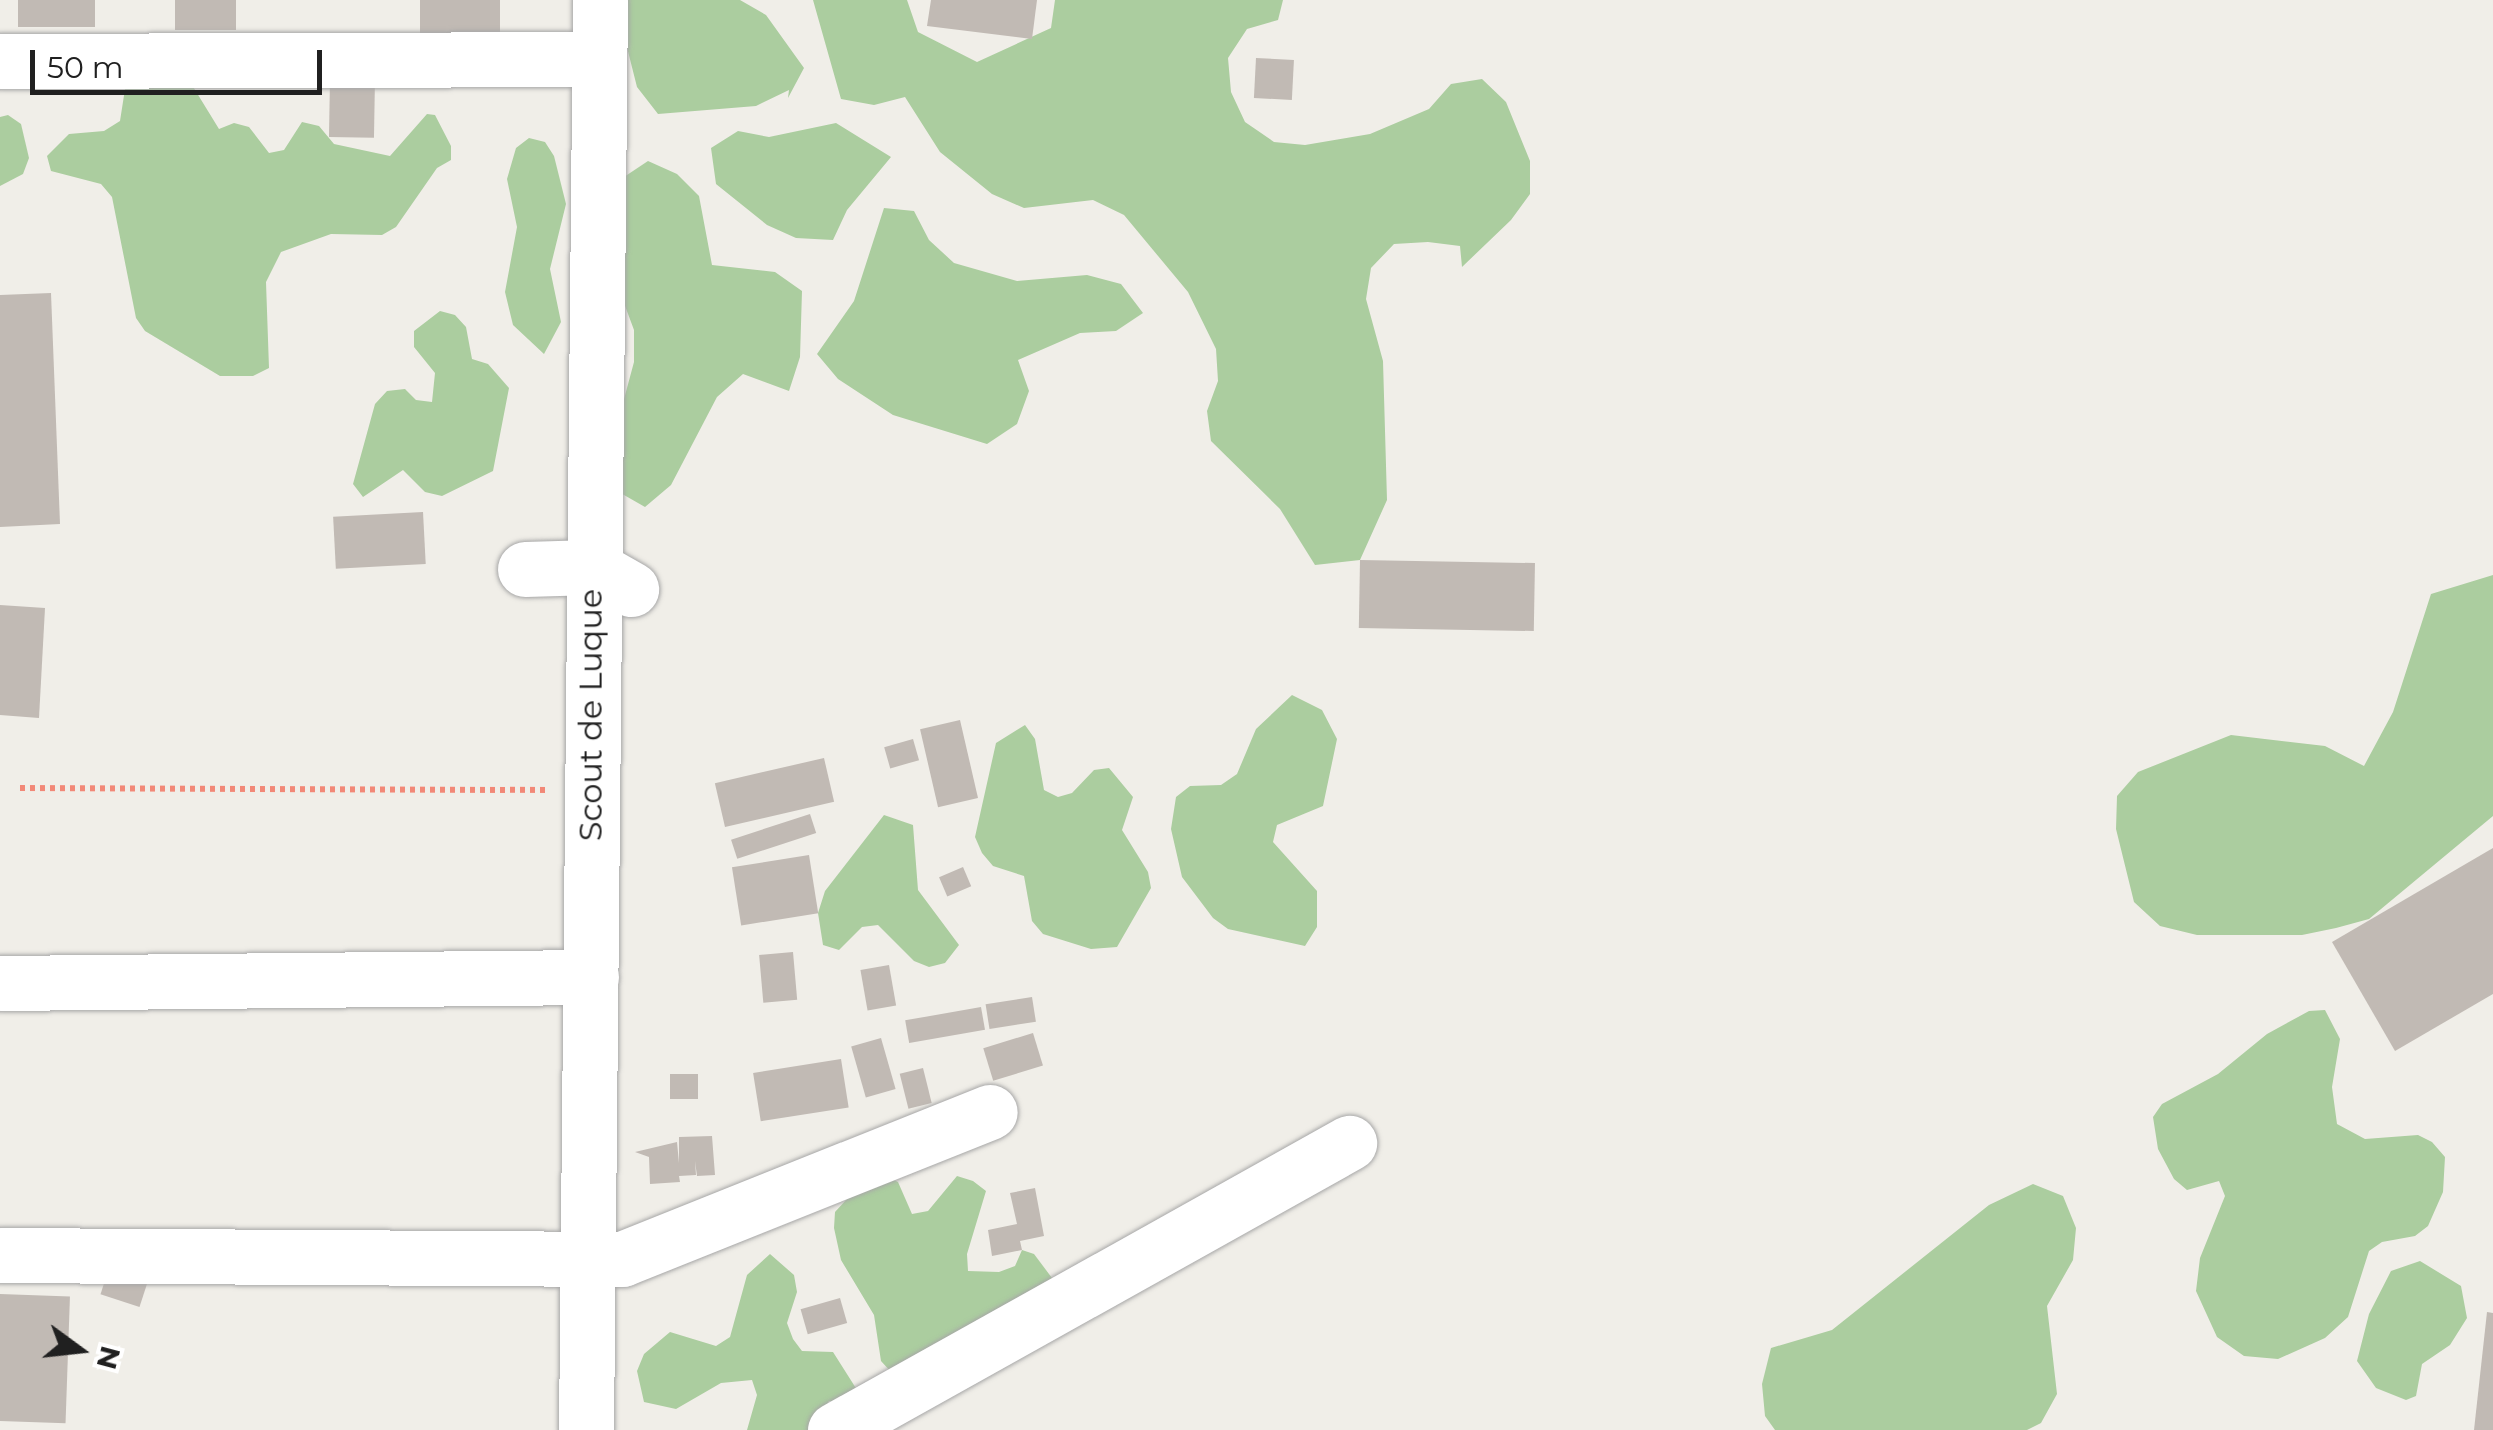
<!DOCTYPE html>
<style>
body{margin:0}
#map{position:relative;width:2493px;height:1430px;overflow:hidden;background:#f0eee8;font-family:Montserrat,sans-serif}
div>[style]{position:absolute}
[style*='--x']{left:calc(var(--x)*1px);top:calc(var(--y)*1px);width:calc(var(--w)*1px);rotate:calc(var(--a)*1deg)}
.forest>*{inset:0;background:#abcd9f}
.building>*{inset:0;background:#c1bab4;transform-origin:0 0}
.path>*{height:6px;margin-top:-3px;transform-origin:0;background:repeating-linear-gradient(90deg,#f28877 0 5px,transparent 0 10px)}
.roads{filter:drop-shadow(0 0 2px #a7a7a7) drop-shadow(0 0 2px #a7a7a7)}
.minor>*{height:55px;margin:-27.5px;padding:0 27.5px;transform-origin:27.5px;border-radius:27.5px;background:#fff}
span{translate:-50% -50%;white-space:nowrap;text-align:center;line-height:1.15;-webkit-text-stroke:8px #fff;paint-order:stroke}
.street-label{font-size:32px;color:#202020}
.north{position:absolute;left:30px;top:1300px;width:100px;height:100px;-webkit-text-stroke:8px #fff;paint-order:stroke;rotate:105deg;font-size:28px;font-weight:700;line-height:40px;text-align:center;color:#202020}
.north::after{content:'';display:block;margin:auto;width:35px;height:45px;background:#202020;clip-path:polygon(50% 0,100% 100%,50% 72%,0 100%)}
.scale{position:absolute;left:30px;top:50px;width:292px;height:45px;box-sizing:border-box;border:5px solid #202020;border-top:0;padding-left:12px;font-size:30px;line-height:35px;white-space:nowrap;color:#202020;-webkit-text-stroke:8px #fff;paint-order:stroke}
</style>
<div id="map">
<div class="forest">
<div style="clip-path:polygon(615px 0,740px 0,766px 15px,804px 68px,788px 98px,789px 90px,756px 106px,658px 114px,637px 87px)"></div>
<div style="clip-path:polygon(813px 0,907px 0,918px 32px,977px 62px,1051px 28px,1055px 0,1283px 0,1278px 20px,1247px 29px,1228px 58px,1231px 92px,1245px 122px,1274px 142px,1305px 145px,1370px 134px,1429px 109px,1451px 84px,1482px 79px,1506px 102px,1530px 161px,1530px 194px,1511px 220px,1462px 267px,1460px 246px,1428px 242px,1394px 244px,1371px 268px,1366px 299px,1383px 361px,1387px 500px,1360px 560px,1315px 565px,1280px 509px,1211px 441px,1207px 411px,1218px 381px,1216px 349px,1188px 292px,1124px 215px,1093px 200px,1024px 208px,992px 194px,940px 152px,905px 97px,874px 105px,841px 99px)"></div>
<div style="clip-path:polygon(192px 85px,219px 129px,234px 123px,249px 127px,269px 153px,284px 150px,302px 122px,319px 126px,334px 144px,390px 156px,427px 114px,435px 115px,451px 146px,451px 160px,437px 168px,396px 227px,382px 235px,331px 234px,281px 252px,266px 282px,269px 368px,253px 376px,220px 376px,145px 331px,136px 318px,112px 197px,101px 184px,51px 171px,47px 156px,69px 134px,104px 131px,120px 121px,125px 89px)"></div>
<div style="clip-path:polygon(8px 115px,21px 124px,29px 158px,23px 174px,0 186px,0 117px)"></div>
<div style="clip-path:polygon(836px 123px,891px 157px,847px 210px,833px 240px,796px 238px,767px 225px,716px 184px,711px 148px,738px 131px,769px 137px)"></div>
<div style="clip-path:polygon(529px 138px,545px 142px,554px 156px,566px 204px,550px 269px,561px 322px,544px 354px,513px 325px,505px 292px,517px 227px,507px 179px,516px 148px)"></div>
<div style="clip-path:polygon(648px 161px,677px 174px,699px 196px,712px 265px,775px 272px,802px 291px,800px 357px,789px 391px,743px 374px,717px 397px,671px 485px,645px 507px,617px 491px,617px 425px,634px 362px,634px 330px,599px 236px,621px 179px)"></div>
<div style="clip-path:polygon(884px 208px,914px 211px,929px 240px,954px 263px,1017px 281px,1087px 275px,1121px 284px,1143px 313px,1116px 331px,1080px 333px,1018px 360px,1029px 391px,1017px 424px,987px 444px,893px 415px,838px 379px,817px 354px,854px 301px)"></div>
<div style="clip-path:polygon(440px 311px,455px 315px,466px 327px,472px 359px,488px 364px,509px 388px,493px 471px,442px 496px,425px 492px,403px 470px,363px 497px,353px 484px,375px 404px,387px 391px,405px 389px,416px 400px,432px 402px,435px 373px,414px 347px,414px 331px)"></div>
<div style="clip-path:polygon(2493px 575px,2493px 816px,2369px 919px,2336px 928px,2302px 935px,2197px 935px,2160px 926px,2134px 902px,2116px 829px,2117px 796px,2138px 772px,2231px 735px,2325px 746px,2364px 766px,2393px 712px,2431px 594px)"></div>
<div style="clip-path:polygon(1292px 695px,1322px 710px,1337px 739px,1323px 806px,1277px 825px,1273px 842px,1317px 891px,1317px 927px,1305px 946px,1228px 929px,1213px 918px,1182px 877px,1171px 829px,1176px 797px,1190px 786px,1221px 785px,1237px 774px,1256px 729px)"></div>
<div style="clip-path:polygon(1025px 725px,1035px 739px,1044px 790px,1058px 797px,1072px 793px,1094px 770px,1109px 768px,1133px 797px,1122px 830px,1148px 872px,1151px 888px,1117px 947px,1091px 949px,1043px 934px,1032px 921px,1024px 876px,993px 866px,982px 853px,975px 837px,996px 743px)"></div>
<div style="clip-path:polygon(884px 815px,913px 825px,918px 890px,959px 945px,945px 963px,929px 967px,914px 961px,878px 925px,862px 927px,839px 950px,823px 945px,818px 913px,825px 891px)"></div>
<div style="clip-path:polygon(2325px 1010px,2340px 1039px,2332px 1087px,2337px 1124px,2365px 1139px,2418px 1135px,2432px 1142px,2445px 1157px,2443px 1192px,2428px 1226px,2415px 1236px,2382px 1242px,2369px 1251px,2348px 1317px,2325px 1338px,2278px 1359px,2244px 1356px,2217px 1337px,2196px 1291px,2200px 1258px,2225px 1196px,2219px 1181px,2187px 1190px,2174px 1179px,2158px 1149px,2153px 1117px,2162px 1104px,2218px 1074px,2267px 1034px,2309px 1011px)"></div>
<div style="clip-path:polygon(884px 1175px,898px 1182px,912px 1214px,928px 1211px,957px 1176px,973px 1181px,986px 1191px,967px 1254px,968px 1271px,999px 1272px,1015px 1266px,1022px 1250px,1034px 1254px,1055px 1282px,892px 1373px,881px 1361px,874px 1315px,841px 1260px,834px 1228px,835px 1212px,857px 1188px)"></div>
<div style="clip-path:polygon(2033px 1184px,2063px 1196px,2076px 1228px,2073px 1260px,2047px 1306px,2057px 1394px,2041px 1423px,2027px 1430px,1775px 1430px,1765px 1416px,1762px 1384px,1771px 1348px,1832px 1330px,1989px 1205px)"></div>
<div style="clip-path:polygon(770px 1254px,794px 1275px,797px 1292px,787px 1323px,793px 1339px,802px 1351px,833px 1352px,859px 1393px,845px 1403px,829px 1401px,812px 1430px,747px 1430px,757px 1395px,752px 1380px,721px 1383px,676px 1409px,644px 1402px,637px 1371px,644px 1354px,670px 1332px,716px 1346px,730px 1337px,747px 1275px)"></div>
<div style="clip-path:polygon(2420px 1261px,2461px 1286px,2467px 1318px,2450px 1345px,2422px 1364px,2416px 1396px,2406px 1400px,2376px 1388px,2357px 1361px,2369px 1314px,2391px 1271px)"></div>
</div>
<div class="building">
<div style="left:18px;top:0;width:77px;height:27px"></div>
<div style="left:175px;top:0;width:61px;height:30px"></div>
<div style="left:420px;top:0;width:80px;height:45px"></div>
<div style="clip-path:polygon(931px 0,1037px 0,1032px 39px,927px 26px)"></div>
<div style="left:1256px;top:58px;width:38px;height:40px;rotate:3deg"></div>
<div style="left:330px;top:78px;width:45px;height:59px;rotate:1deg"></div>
<div style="clip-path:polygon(51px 293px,60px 524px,0 527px,0 295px)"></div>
<div style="left:423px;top:512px;width:52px;height:90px;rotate:87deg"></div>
<div style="left:1360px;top:560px;width:175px;height:68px;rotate:1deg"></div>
<div style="clip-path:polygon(0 605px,45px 608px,39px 718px,0 715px)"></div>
<div style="left:960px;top:720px;width:80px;height:41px;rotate:77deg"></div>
<div style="left:913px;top:739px;width:22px;height:30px;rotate:74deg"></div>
<div style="left:824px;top:758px;width:45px;height:112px;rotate:77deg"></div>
<div style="left:810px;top:814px;width:20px;height:83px;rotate:72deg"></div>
<div style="clip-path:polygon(2493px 848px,2493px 994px,2395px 1051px,2332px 942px)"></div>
<div style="left:809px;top:855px;width:59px;height:78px;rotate:81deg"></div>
<div style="left:963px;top:867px;width:21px;height:26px;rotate:67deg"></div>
<div style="left:793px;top:952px;width:48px;height:34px;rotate:85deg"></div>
<div style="left:889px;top:965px;width:41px;height:29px;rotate:80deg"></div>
<div style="left:1032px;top:997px;width:25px;height:47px;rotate:81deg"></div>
<div style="left:981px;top:1007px;width:23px;height:77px;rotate:80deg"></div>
<div style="left:1033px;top:1033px;width:34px;height:52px;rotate:73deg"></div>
<div style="left:881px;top:1038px;width:53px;height:31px;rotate:74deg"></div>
<div style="left:841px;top:1059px;width:49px;height:89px;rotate:81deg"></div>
<div style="left:923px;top:1068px;width:36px;height:24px;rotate:76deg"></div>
<div style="left:670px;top:1074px;width:28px;height:25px"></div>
<div style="clip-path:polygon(712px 1136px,715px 1175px,697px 1176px,695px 1161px,696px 1175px,679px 1176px,680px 1182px,650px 1184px,649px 1157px,635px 1152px,677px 1142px,679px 1163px,679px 1137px)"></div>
<div style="clip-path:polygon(1035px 1188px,1044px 1236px,1020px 1241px,1022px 1250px,992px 1256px,988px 1230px,1017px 1224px,1010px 1193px)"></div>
<div style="left:111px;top:1262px;width:41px;height:34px;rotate:18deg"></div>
<div style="left:0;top:1294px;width:70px;height:127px;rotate:2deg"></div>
<div style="left:840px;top:1298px;width:26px;height:41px;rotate:74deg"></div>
<div style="clip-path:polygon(2487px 1312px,2493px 1313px,2493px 1430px,2474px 1430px)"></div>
</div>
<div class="path">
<div style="--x:20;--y:788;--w:529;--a:0.22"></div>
</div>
<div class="roads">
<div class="minor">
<div style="--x:0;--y:61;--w:599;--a:-0.19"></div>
<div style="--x:525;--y:569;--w:67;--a:-1.7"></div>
<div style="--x:592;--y:567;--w:45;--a:29.4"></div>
<div style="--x:0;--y:983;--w:591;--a:-0.58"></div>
<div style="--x:0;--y:1255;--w:622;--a:0.37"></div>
<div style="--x:622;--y:1259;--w:396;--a:-21.8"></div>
<div style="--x:586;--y:1430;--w:1430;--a:-89.44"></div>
<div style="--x:835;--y:1430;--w:589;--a:-29.18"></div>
</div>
</div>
<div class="street-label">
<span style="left:591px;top:715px;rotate:-90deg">Scout de Luque</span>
</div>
<div class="north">N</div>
<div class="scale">50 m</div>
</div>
